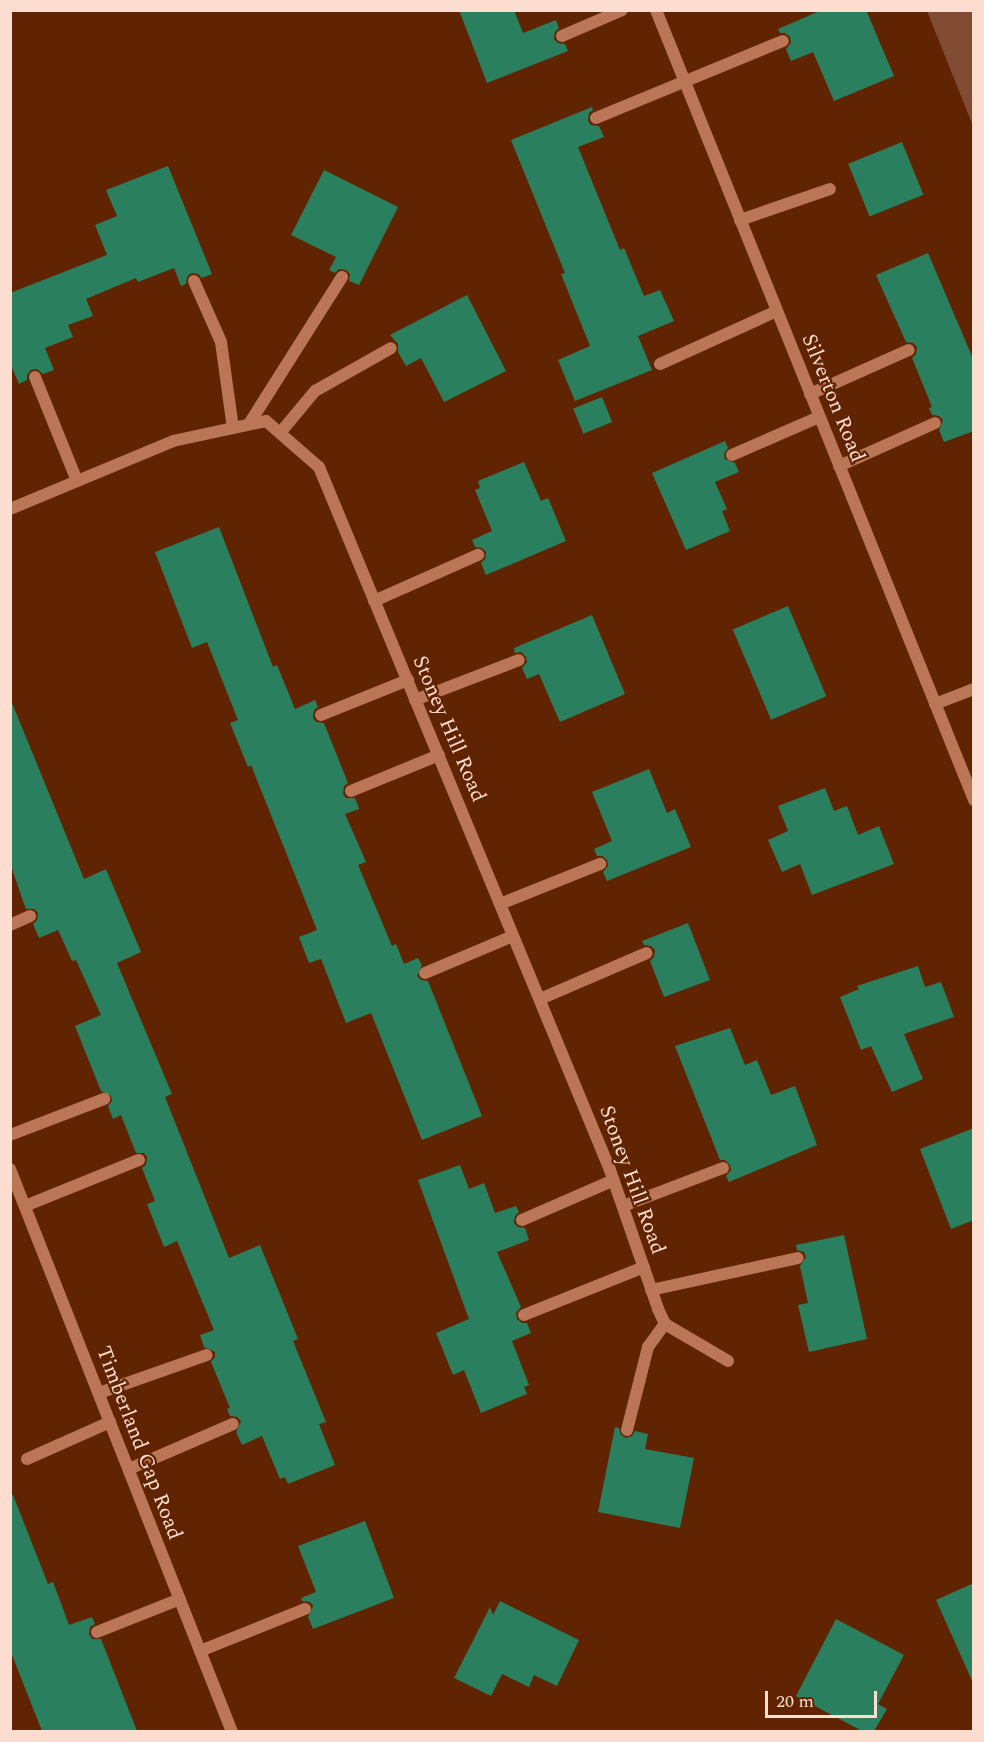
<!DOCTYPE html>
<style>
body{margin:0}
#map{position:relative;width:984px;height:1742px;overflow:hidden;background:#612403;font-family:Spectral,serif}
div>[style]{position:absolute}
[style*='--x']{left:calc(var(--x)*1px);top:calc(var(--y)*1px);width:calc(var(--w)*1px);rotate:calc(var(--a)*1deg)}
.green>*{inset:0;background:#824b33}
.building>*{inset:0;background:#297f5e;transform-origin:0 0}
.service>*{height:12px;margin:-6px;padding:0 6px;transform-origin:6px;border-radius:6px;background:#bb7658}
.minor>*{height:12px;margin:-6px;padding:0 6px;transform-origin:6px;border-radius:6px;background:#bb7658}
span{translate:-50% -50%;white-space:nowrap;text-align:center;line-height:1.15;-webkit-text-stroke:4.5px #612403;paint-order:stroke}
.street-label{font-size:21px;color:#fcddd0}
.frame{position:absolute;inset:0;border:12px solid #fcddd0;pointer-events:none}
.scale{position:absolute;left:765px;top:1691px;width:112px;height:27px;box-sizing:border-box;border:3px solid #fcddd0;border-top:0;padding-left:8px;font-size:18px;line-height:21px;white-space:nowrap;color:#fcddd0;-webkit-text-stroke:4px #612403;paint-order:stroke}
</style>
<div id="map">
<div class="green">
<div style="clip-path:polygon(927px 11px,973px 11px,973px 126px)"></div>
</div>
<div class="building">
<div style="clip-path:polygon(459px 10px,514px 10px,523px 33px,556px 20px,559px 28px,555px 32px,554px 39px,558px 43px,565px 44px,568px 51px,487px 83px)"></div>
<div style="clip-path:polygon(822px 10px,866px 10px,894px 76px,834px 101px,813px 52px,791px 61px,786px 49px,791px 43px,790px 37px,785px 33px,780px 33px,778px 29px)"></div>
<div style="clip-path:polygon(592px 107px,593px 110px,589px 113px,588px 121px,591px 125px,599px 126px,604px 137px,578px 147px,620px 250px,624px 248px,644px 296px,660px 290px,674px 321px,638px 336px,652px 370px,575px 401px,558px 360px,590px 346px,561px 274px,565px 273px,511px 140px)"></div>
<div style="left:902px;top:142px;width:57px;height:58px;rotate:68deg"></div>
<div style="clip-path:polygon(168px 166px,212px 274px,202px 278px,198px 274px,191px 273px,187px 277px,186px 284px,181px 286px,174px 268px,138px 282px,136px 278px,86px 299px,93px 316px,68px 325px,73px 337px,45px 348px,54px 370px,43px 374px,37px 369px,31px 370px,27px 375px,27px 380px,19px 384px,10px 363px,10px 293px,107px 255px,95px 225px,117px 216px,106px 190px)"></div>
<div style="clip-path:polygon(324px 170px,398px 207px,359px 285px,349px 281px,350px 274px,346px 270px,339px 269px,335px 273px,329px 270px,336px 257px,291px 235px)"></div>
<div style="clip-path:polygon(928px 253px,974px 361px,974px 431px,944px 442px,939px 430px,943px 420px,939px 416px,932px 415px,929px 408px,932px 407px,912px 358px,916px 354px,917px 347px,913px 343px,906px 342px,876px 275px)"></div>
<div style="clip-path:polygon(467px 295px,506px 371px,444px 402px,421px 358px,406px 366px,398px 352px,398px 344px,390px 335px)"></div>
<div style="left:602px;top:397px;width:27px;height:31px;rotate:68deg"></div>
<div style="clip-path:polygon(725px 441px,728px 448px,724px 454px,725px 459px,735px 463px,739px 472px,715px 482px,727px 509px,722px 511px,730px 531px,686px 550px,652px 473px)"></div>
<div style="clip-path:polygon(524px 462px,541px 501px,548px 498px,566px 541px,486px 575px,481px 563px,485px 559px,486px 552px,482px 548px,475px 547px,472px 540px,492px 531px,475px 490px,480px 488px,478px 481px)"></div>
<div style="clip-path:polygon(219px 527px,273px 667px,277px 665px,295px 709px,315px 700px,318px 707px,314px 710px,313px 718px,316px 722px,324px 723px,348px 783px,344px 786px,343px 794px,346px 798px,355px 798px,359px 809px,345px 814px,366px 862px,358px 865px,392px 946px,396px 944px,404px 964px,418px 958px,422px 965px,417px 976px,421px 980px,428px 981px,482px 1116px,422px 1140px,371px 1013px,346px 1023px,321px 959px,309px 963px,299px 937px,317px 930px,251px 765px,248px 767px,230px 723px,238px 720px,207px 642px,192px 648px,155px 552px)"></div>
<div style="left:788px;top:606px;width:98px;height:60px;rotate:67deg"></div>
<div style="clip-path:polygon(592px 615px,625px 694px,560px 722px,539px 674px,527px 679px,522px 668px,527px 662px,526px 657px,521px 652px,515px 653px,514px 648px)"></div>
<div style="clip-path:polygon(10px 698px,84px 879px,106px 869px,141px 952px,117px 963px,172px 1094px,165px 1097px,229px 1258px,260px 1245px,298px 1339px,293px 1341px,326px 1422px,319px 1424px,335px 1465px,288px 1484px,285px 1477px,280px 1479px,262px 1436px,242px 1445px,236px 1432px,241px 1421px,237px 1417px,230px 1416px,227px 1409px,230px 1408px,211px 1362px,215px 1357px,215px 1352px,204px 1347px,200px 1335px,214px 1330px,177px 1241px,164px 1247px,147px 1204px,155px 1201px,142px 1168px,146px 1165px,147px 1157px,144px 1153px,136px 1153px,121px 1115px,113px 1119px,108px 1106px,112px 1101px,111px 1096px,101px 1091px,75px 1026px,101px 1015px,76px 960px,72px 961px,58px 930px,39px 938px,33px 924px,37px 920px,38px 913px,34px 909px,26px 909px,24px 904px,10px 863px)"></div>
<div style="clip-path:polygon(649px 769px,667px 813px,675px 809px,691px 847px,607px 881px,603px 872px,608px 866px,607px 860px,602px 856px,597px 856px,594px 849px,612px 841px,592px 792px)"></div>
<div style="clip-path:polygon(825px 788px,834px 811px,847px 806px,858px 835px,879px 826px,894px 864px,812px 895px,800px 864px,782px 872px,768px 840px,788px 831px,778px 806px)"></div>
<div style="clip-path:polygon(688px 923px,710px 980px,664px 997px,650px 961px,654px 957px,655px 950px,651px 946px,644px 945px,642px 941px)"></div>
<div style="clip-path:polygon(918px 966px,925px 987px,941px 982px,954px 1017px,904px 1034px,923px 1079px,892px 1092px,871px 1046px,861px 1050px,840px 997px,859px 989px,857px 986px)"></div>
<div style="clip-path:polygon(730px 1028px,745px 1065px,757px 1060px,771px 1095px,795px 1086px,817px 1145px,729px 1182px,726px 1176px,731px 1170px,730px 1165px,725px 1160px,720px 1160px,675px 1046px)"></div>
<div style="clip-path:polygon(974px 1128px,974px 1220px,951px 1229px,920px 1149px)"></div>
<div style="clip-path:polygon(460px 1165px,469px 1189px,484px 1183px,495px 1213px,516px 1206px,519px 1212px,515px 1216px,514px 1223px,518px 1227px,525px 1228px,529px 1240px,497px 1252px,521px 1307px,516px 1313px,517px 1319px,522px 1323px,527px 1323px,531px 1333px,512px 1341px,529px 1385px,524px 1387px,527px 1394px,481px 1413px,464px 1370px,453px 1375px,436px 1333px,469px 1319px,418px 1180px)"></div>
<div style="clip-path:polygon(844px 1235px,867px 1339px,809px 1352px,798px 1305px,808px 1303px,800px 1266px,806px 1257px,804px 1252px,797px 1250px,796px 1245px)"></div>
<div style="clip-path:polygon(615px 1427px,619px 1428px,621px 1435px,626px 1438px,632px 1436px,635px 1431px,648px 1434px,645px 1449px,694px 1458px,680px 1528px,598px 1512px)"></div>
<div style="clip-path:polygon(10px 1495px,13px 1495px,48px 1584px,53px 1582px,69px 1625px,92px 1617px,95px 1624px,90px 1627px,89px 1634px,92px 1639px,101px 1639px,137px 1731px,42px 1731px,10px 1650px)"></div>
<div style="clip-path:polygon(365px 1521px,394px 1598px,313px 1629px,308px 1617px,313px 1606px,310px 1602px,302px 1601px,301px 1598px,316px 1592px,298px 1546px)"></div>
<div style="clip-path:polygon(974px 1583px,974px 1685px,936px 1600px)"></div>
<div style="clip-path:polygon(500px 1601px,579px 1640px,557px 1686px,534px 1675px,529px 1687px,502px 1674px,491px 1696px,454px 1678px,490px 1607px,493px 1615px)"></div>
<div style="clip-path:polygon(836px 1619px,904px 1655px,878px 1704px,887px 1709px,874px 1731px,862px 1731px,796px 1696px)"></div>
</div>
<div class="service">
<div style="--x:562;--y:36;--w:65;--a:-23.4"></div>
<div style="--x:596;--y:118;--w:202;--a:-22.4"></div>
<div style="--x:740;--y:220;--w:95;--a:-19"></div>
<div style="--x:194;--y:281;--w:67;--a:66.1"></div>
<div style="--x:221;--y:342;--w:87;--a:82.1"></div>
<div style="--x:660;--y:364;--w:128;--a:-24.4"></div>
<div style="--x:35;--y:377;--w:112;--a:68"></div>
<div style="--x:810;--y:394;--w:108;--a:-24"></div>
<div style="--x:249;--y:424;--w:174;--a:-57.7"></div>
<div style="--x:280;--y:433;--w:55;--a:-50.2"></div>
<div style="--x:315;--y:391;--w:87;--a:-29.5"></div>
<div style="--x:732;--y:455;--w:95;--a:-23.6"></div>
<div style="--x:839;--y:466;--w:105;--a:-24.1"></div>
<div style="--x:374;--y:601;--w:114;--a:-23.9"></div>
<div style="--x:415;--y:700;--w:111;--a:-21"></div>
<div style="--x:935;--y:704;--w:42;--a:-21"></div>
<div style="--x:321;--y:715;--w:94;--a:-21.9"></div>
<div style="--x:351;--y:791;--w:95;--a:-22.2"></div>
<div style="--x:500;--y:904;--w:108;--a:-21.8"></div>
<div style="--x:10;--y:925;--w:22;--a:-24"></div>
<div style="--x:425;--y:973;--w:95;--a:-22.8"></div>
<div style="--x:540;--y:999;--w:116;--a:-23.3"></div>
<div style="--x:10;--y:1135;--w:101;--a:-21"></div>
<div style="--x:25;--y:1206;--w:123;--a:-22"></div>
<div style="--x:623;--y:1206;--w:107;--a:-20.8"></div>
<div style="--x:522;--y:1220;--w:100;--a:-23.5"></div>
<div style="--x:651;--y:1290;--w:150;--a:-12.3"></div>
<div style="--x:524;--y:1315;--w:129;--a:-21.8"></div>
<div style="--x:99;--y:1393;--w:114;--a:-19.4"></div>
<div style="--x:627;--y:1430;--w:86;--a:-75.8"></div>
<div style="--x:648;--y:1347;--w:29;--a:-54"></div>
<div style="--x:665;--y:1324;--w:73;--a:30.4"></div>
<div style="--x:27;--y:1459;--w:91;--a:-24"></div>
<div style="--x:129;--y:1469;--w:113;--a:-23.4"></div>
<div style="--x:97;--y:1632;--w:89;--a:-21.7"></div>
<div style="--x:200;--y:1651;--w:113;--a:-21.8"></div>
</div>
<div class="minor">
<div style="--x:656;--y:10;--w:852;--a:68.07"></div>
<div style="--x:10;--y:509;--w:177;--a:-22.6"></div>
<div style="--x:173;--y:441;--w:95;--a:-12.1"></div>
<div style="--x:266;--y:421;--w:70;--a:41"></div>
<div style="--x:319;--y:467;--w:761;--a:67.51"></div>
<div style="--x:610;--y:1170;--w:147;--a:70.9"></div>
<div style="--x:658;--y:1309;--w:17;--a:65"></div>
<div style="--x:10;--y:1169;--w:605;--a:68.48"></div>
</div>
<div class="street-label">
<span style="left:833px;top:398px;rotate:68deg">Silverton Road</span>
<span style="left:449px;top:729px;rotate:67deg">Stoney Hill Road</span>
<span style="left:632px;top:1180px;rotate:70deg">Stoney Hill Road</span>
<span style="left:139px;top:1443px;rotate:69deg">Timberland Gap Road</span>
</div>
<div class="frame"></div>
<div class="scale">20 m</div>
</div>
